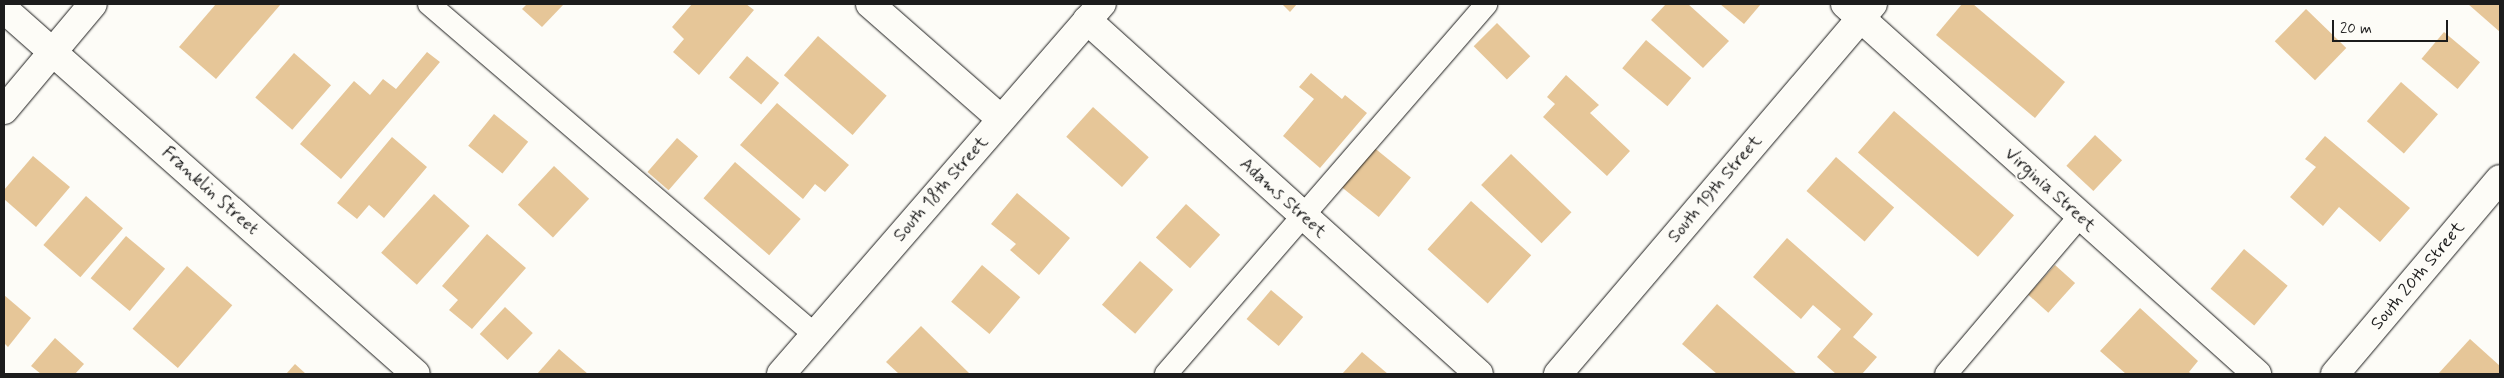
<!DOCTYPE html>
<style>
body{margin:0}
#map{position:relative;width:2504px;height:378px;overflow:hidden;background:#fdfcf7;font-family:Mynerve,sans-serif}
div>[style]{position:absolute}
[style*='--x']{left:calc(var(--x)*1px);top:calc(var(--y)*1px);width:calc(var(--w)*1px);rotate:calc(var(--a)*1deg)}
.building>*{inset:0;background:#e6c698;transform-origin:0 0}
.roads{filter:drop-shadow(0 0 1px #1c1c1c) drop-shadow(0 0 1px #1c1c1c)}
.service>*{height:22px;margin:-11px;padding:0 11px;transform-origin:11px;border-radius:11px;background:#fdfcf7}
.minor>*{height:28px;margin:-14px;padding:0 14px;transform-origin:14px;border-radius:14px;background:#fdfcf7}
.secondary>*{height:28px;margin:-14px;padding:0 14px;transform-origin:14px;border-radius:14px;background:#fdfcf7}
span{translate:-50% -50%;white-space:nowrap;text-align:center;line-height:1.15;-webkit-text-stroke:4px #fdfcf7;paint-order:stroke}
.street-label{font-size:18px;color:#1c1c1c}
.frame{position:absolute;inset:0;border:5px solid #1c1c1c;pointer-events:none}
.scale{position:absolute;left:2332px;top:20px;width:116px;height:22px;box-sizing:border-box;border:2px solid #1c1c1c;border-top:0;padding-left:6px;font-size:15px;line-height:18px;white-space:nowrap;color:#1c1c1c;-webkit-text-stroke:4px #fdfcf7;paint-order:stroke}
</style>
<div id="map">
<div class="building">
<div style="clip-path:polygon(216px 4px,281px 4px,216px 79px,179px 47px)"></div>
<div style="clip-path:polygon(527px 4px,564px 4px,542px 27px,522px 9px)"></div>
<div style="clip-path:polygon(692px 4px,746px 4px,754px 10px,699px 75px,673px 52px,684px 39px,672px 27px)"></div>
<div style="clip-path:polygon(1282px 4px,1297px 4px,1290px 12px)"></div>
<div style="clip-path:polygon(1666px 4px,1688px 4px,1729px 41px,1703px 68px,1651px 20px)"></div>
<div style="clip-path:polygon(1720px 4px,1761px 4px,1744px 24px)"></div>
<div style="clip-path:polygon(1962px 4px,1973px 4px,2065px 82px,2035px 118px,1936px 35px)"></div>
<div style="clip-path:polygon(2468px 4px,2500px 4px,2500px 32px)"></div>
<div style="left:2306px;top:9px;width:56px;height:45px;rotate:44deg"></div>
<div style="left:1497px;top:23px;width:47px;height:33px;rotate:45deg"></div>
<div style="left:2444px;top:32px;width:47px;height:35px;rotate:40deg"></div>
<div style="left:818px;top:36px;width:91px;height:52px;rotate:41deg"></div>
<div style="left:1646px;top:40px;width:59px;height:37px;rotate:40deg"></div>
<div style="clip-path:polygon(427px 52px,440px 62px,341px 179px,300px 144px,354px 81px,370px 95px,383px 79px,396px 89px)"></div>
<div style="left:294px;top:53px;width:49px;height:59px;rotate:41deg"></div>
<div style="left:747px;top:56px;width:42px;height:28px;rotate:40deg"></div>
<div style="clip-path:polygon(1311px 73px,1342px 99px,1345px 95px,1367px 113px,1320px 168px,1283px 136px,1314px 99px,1299px 87px)"></div>
<div style="clip-path:polygon(1566px 75px,1599px 105px,1590px 113px,1630px 151px,1607px 176px,1543px 117px,1555px 104px,1547px 97px)"></div>
<div style="left:2401px;top:82px;width:49px;height:52px;rotate:41deg"></div>
<div style="clip-path:polygon(777px 103px,849px 165px,825px 192px,815px 184px,803px 199px,740px 145px)"></div>
<div style="left:1093px;top:107px;width:75px;height:40px;rotate:42deg"></div>
<div style="left:1894px;top:111px;width:159px;height:55px;rotate:41deg"></div>
<div style="left:494px;top:114px;width:44px;height:41px;rotate:39deg"></div>
<div style="left:2095px;top:135px;width:37px;height:42px;rotate:43deg"></div>
<div style="clip-path:polygon(2325px 136px,2410px 208px,2380px 242px,2339px 207px,2323px 226px,2290px 197px,2316px 167px,2305px 159px)"></div>
<div style="clip-path:polygon(392px 137px,427px 167px,384px 218px,369px 205px,357px 219px,337px 203px)"></div>
<div style="left:677px;top:138px;width:28px;height:45px;rotate:41deg"></div>
<div style="left:1372px;top:146px;width:50px;height:51px;rotate:39deg"></div>
<div style="left:1511px;top:154px;width:84px;height:43px;rotate:44deg"></div>
<div style="clip-path:polygon(33px 156px,70px 187px,36px 227px,4px 199px,4px 190px)"></div>
<div style="left:1836px;top:157px;width:77px;height:45px;rotate:41deg"></div>
<div style="left:735px;top:162px;width:87px;height:48px;rotate:41deg"></div>
<div style="left:554px;top:166px;width:48px;height:53px;rotate:43deg"></div>
<div style="clip-path:polygon(1017px 193px,1070px 238px,1039px 275px,1010px 250px,1016px 244px,991px 224px)"></div>
<div style="left:434px;top:194px;width:48px;height:79px;rotate:42deg"></div>
<div style="left:86px;top:196px;width:49px;height:65px;rotate:41deg"></div>
<div style="left:1471px;top:201px;width:81px;height:65px;rotate:42deg"></div>
<div style="left:1186px;top:204px;width:46px;height:45px;rotate:42deg"></div>
<div style="clip-path:polygon(487px 234px,526px 268px,472px 329px,449px 310px,458px 300px,442px 286px)"></div>
<div style="left:126px;top:236px;width:51px;height:55px;rotate:40deg"></div>
<div style="clip-path:polygon(1787px 238px,1873px 314px,1853px 337px,1877px 357px,1862px 374px,1836px 374px,1817px 357px,1841px 329px,1813px 305px,1801px 319px,1753px 277px)"></div>
<div style="left:2244px;top:249px;width:57px;height:52px;rotate:40deg"></div>
<div style="left:1140px;top:261px;width:44px;height:58px;rotate:41deg"></div>
<div style="left:982px;top:265px;width:50px;height:48px;rotate:40deg"></div>
<div style="left:2055px;top:265px;width:27px;height:40px;rotate:42deg"></div>
<div style="left:187px;top:266px;width:60px;height:83px;rotate:41deg"></div>
<div style="left:1271px;top:290px;width:42px;height:38px;rotate:40deg"></div>
<div style="clip-path:polygon(4px 295px,31px 318px,8px 347px,4px 343px)"></div>
<div style="clip-path:polygon(1717px 304px,1797px 374px,1717px 374px,1682px 344px)"></div>
<div style="left:505px;top:307px;width:38px;height:37px;rotate:43deg"></div>
<div style="clip-path:polygon(2140px 308px,2198px 361px,2189px 372px,2192px 374px,2126px 374px,2100px 351px)"></div>
<div style="clip-path:polygon(921px 326px,970px 374px,899px 374px,886px 362px)"></div>
<div style="clip-path:polygon(55px 338px,84px 364px,75px 374px,41px 374px,31px 366px)"></div>
<div style="clip-path:polygon(2470px 339px,2500px 366px,2500px 374px,2438px 374px)"></div>
<div style="clip-path:polygon(559px 349px,588px 374px,537px 374px)"></div>
<div style="clip-path:polygon(1362px 352px,1388px 374px,1342px 374px)"></div>
<div style="clip-path:polygon(295px 364px,306px 374px,286px 374px)"></div>
</div>
<div class="roads">
<div class="service">
<div style="--x:429;--y:4;--w:507;--a:40.6"></div>
<div style="--x:1166;--y:374;--w:489;--a:-49.1"></div>
<div style="--x:1946;--y:374;--w:206;--a:-49.7"></div>
</div>
<div class="minor">
<div style="--x:870;--y:4;--w:174;--a:41.3"></div>
<div style="--x:1845;--y:4;--w:554;--a:41.93"></div>
<div style="--x:4;--y:9;--w:550;--a:41.54"></div>
<div style="--x:1087;--y:20;--w:528;--a:42.08"></div>
<div style="--x:4;--y:110;--w:138;--a:-50"></div>
<div style="--x:1558;--y:374;--w:486;--a:-49.6"></div>
<div style="--x:2335;--y:374;--w:255;--a:-49.8"></div>
</div>
<div class="secondary">
<div style="--x:781;--y:374;--w:490;--a:-49.1"></div>
</div>
</div>
<div class="street-label">
<span style="left:941px;top:189px;rotate:-49deg">South 18th Street</span>
<span style="left:1715px;top:189px;rotate:-50deg">South 19th Street</span>
<span style="left:2050px;top:190px;rotate:42deg">Virginia Street</span>
<span style="left:210px;top:191px;rotate:42deg">Franklin Street</span>
<span style="left:1283px;top:198px;rotate:42deg">Adams Street</span>
<span style="left:2418px;top:276px;rotate:-50deg">South 20th Street</span>
</div>
<div class="frame"></div>
<div class="scale">20 m</div>
</div>
